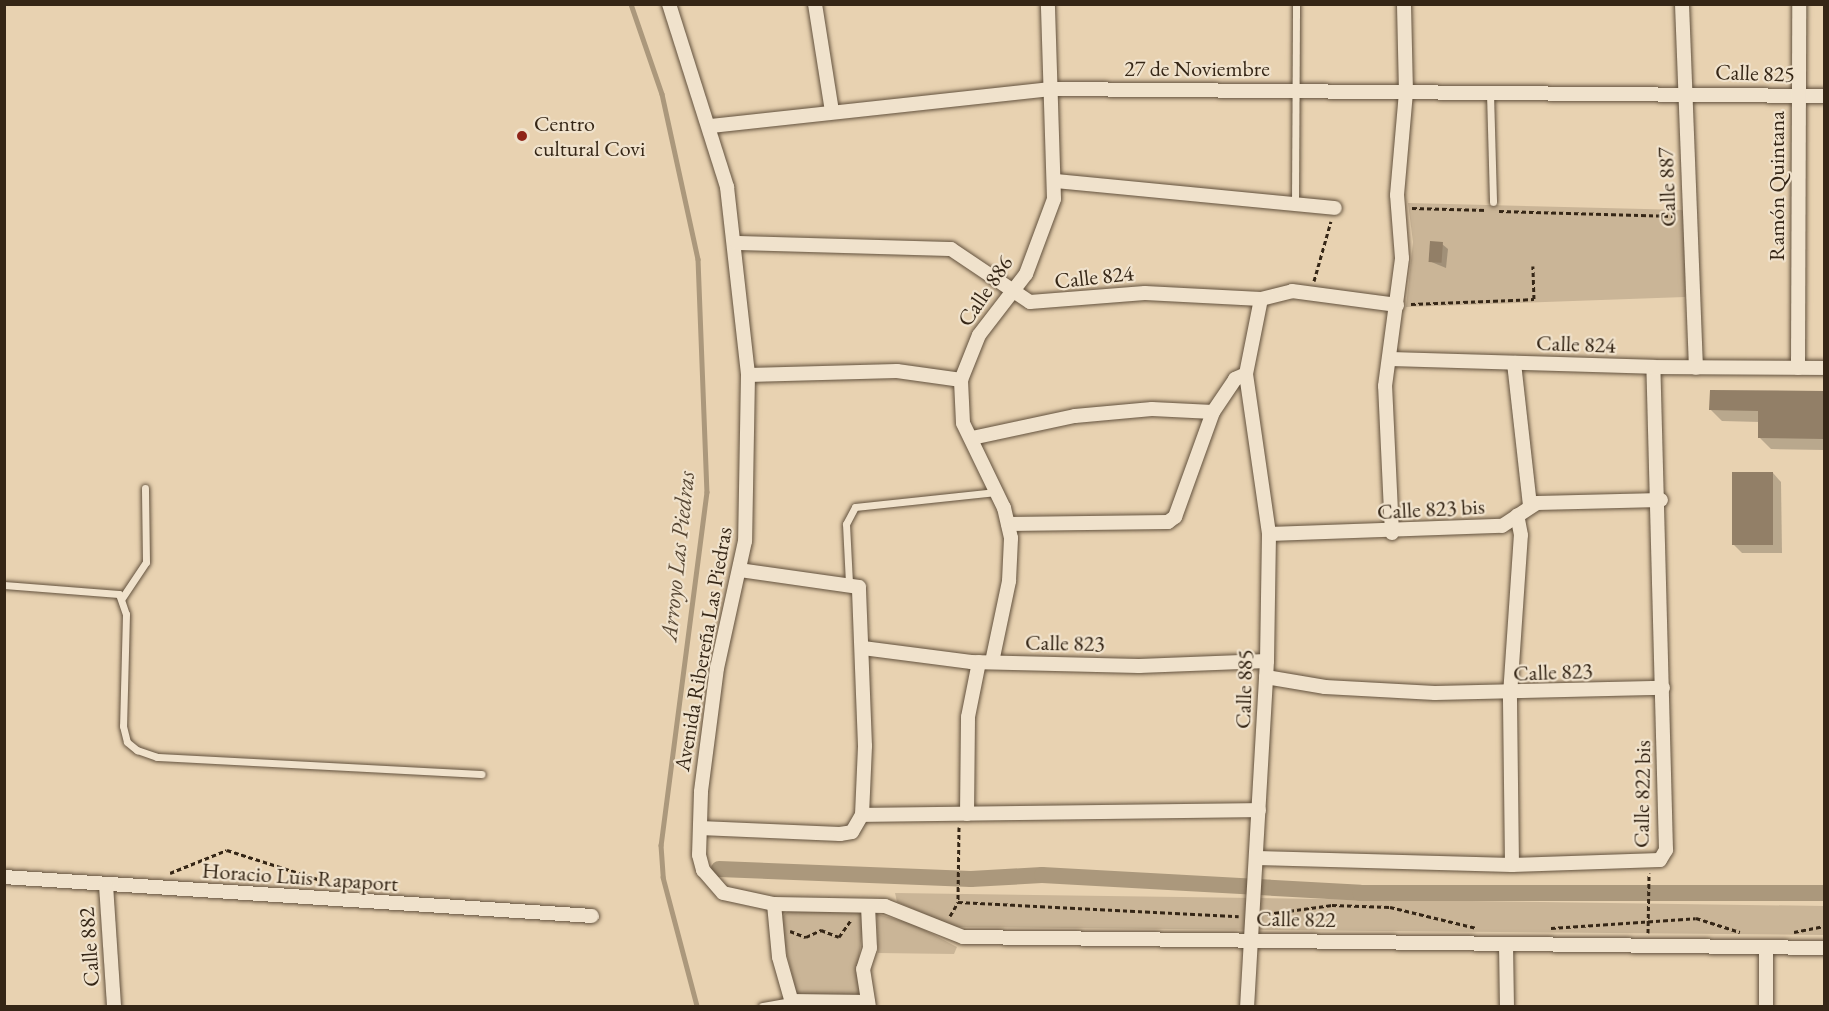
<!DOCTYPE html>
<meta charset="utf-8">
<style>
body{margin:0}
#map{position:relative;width:1829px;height:1011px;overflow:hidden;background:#e8d2b1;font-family:"EB Garamond",serif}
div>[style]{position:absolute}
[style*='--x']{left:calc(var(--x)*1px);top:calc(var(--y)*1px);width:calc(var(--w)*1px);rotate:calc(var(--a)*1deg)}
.green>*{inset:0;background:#cab597}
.shadow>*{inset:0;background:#0003}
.stream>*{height:4.5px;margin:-2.25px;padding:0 2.25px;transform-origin:2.25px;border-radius:2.25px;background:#ab987c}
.canal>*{height:16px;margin:-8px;padding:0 8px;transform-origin:8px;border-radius:8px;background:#ab987c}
.building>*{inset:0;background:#927f67;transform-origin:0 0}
.path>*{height:3px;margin-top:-1.5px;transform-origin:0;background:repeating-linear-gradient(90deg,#352616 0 4.5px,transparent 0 7.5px)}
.roads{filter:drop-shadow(0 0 2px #62513d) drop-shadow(0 0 2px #62513d)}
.lane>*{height:7px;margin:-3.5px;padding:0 3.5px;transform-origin:3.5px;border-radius:3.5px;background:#f0e2cc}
.street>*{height:14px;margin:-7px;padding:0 7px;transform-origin:7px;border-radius:7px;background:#f0e2cc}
.dots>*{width:16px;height:16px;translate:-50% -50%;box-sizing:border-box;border:3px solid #f0e2cc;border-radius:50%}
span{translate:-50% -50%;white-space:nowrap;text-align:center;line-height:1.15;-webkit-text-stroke:4.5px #f0e2cc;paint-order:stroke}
.street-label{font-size:22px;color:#352616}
.poi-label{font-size:22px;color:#352616}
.left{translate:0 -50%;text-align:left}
.water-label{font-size:24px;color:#584835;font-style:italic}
.frame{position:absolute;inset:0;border:6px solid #352616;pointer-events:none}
</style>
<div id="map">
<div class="green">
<div style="clip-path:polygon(1408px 203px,1685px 210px,1685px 297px,1406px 307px,1413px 242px)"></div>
<div style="clip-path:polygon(895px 893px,1824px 906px,1824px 935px,955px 927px,897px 902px)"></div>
<div style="clip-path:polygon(790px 909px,865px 911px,858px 964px,863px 995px,797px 995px,783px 937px,782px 917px)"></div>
<div style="clip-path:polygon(877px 914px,913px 924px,957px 947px,954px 954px,878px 953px)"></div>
</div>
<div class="shadow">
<div style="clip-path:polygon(1442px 244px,1448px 249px,1446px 268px,1429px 261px)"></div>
<div style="clip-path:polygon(1711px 391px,1824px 393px,1824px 450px,1771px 449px,1760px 438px,1760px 422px,1722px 421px,1711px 410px)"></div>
<div style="clip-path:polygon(1773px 473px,1781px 482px,1782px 553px,1742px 553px,1734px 545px)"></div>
</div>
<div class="stream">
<div style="--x:631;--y:4;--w:95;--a:71"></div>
<div style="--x:662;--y:94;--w:169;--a:77.7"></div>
<div style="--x:698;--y:259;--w:233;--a:87.8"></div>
<div style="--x:707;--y:492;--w:356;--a:97.4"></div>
<div style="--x:661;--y:845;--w:32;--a:86"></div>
<div style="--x:663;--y:877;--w:133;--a:75.2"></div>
</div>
<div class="canal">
<div style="--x:719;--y:869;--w:252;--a:2.3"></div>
<div style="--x:971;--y:879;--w:71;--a:-3.2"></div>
<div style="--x:1042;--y:875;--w:319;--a:3.2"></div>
<div style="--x:1360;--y:893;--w:464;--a:0"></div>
</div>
<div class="building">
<div style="left:1430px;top:241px;width:13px;height:21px;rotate:4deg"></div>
<div style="clip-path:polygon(1710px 390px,1824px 391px,1824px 439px,1758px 438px,1758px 411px,1709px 410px)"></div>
<div style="left:1732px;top:472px;width:41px;height:73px"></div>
</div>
<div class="path">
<div style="--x:1412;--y:208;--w:75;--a:1.5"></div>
<div style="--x:1499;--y:211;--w:176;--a:1.6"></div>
<div style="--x:1314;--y:281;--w:62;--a:-74.2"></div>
<div style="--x:1411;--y:304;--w:123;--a:-2.3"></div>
<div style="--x:1534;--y:299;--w:33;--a:-92"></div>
<div style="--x:959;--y:827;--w:75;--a:90.8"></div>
<div style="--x:958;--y:902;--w:281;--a:2.9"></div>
<div style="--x:170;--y:873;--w:61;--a:-22"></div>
<div style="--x:227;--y:850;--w:108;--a:17.8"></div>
<div style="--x:1267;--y:914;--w:66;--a:-7.9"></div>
<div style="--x:1332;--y:905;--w:58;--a:2"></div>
<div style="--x:1390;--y:907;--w:89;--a:13.7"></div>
<div style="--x:950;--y:916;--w:16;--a:-60"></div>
<div style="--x:1551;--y:928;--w:145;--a:-3.9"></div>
<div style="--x:1696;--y:918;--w:46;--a:17.7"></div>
<div style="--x:790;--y:931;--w:17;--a:21"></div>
<div style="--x:806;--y:937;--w:17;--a:-25"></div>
<div style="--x:821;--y:930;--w:19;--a:21"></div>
<div style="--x:839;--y:937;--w:21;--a:-55"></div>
<div style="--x:1794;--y:932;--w:31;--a:-11"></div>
<div style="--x:1648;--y:933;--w:60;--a:-89"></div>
</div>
<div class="roads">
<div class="lane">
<div style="--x:1490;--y:93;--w:109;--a:88.4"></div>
<div style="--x:1295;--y:204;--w:200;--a:-89.7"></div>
<div style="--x:849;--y:583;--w:59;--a:-92.9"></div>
<div style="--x:846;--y:524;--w:19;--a:-62"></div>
<div style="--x:855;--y:507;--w:142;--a:-6.1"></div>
<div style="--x:4;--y:585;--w:115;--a:4.5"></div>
<div style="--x:119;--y:594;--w:21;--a:71"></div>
<div style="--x:126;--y:614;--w:112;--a:91.5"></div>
<div style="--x:123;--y:726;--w:16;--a:76"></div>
<div style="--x:127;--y:742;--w:13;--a:39"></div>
<div style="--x:137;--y:750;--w:21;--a:19"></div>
<div style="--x:157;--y:757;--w:325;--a:3"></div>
<div style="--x:122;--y:598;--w:43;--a:-56.3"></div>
<div style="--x:146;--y:562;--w:74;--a:-90.8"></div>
<div style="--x:762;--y:1006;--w:29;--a:-10"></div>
</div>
<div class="street">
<div style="--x:669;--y:4;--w:192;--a:72.4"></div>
<div style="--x:727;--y:187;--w:189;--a:83.6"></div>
<div style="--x:748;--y:375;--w:166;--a:91"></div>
<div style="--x:745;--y:541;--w:130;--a:102.4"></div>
<div style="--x:717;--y:668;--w:125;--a:97.4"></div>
<div style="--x:701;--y:792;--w:63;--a:91.8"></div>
<div style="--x:699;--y:855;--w:16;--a:75"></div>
<div style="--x:703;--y:870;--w:30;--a:49"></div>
<div style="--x:723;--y:893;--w:52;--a:12.2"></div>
<div style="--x:774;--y:904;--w:111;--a:1"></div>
<div style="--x:885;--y:906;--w:84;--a:21.7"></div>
<div style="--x:963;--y:937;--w:861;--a:0.73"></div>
<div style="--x:815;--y:4;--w:108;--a:81"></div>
<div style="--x:1682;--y:4;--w:364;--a:87.8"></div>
<div style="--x:711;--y:126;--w:342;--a:-6.2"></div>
<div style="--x:1051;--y:89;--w:773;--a:0.52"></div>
<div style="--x:1055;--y:181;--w:281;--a:5.5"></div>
<div style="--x:737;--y:243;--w:214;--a:1.6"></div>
<div style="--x:951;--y:249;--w:95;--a:33.9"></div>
<div style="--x:1030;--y:302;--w:115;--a:-4.5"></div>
<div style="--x:1145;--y:293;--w:116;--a:3"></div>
<div style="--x:1261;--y:299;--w:32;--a:-14"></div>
<div style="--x:1292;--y:291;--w:106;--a:7.6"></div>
<div style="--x:1389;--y:359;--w:264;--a:1.7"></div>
<div style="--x:1514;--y:363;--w:143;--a:83.6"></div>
<div style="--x:1798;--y:368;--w:364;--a:-89.8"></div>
<div style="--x:1246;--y:374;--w:162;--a:81.8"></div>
<div style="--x:1269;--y:534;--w:127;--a:90.9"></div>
<div style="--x:1267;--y:661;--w:346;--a:93.3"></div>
<div style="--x:748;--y:375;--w:149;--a:-1.5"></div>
<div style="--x:897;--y:371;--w:65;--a:8"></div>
<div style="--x:972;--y:438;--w:105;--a:-12.1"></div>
<div style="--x:1075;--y:416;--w:77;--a:-5.2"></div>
<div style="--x:1152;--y:409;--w:61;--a:2.8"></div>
<div style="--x:1008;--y:524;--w:160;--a:-0.7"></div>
<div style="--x:1168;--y:522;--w:9;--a:-36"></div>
<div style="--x:1175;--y:517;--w:112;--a:-70.1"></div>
<div style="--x:1213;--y:412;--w:40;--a:-56"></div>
<div style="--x:1235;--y:379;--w:12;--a:-24"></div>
<div style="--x:1246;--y:374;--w:76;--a:-78.7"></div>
<div style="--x:1392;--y:533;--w:147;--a:-92.7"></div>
<div style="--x:1385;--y:386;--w:129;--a:-82.4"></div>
<div style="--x:1402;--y:258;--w:63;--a:-94.5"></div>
<div style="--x:1397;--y:195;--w:102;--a:-85"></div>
<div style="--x:1406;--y:93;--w:89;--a:-91.3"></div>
<div style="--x:1269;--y:534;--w:233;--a:-2"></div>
<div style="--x:1502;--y:526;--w:42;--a:-33.3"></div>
<div style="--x:1537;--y:503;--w:124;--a:-1.4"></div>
<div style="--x:863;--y:648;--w:109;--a:7.4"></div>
<div style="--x:971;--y:662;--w:168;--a:1.4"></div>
<div style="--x:1139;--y:666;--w:128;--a:-2.2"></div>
<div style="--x:992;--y:662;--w:83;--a:-78.1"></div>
<div style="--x:1009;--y:581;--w:43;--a:-87.3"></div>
<div style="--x:1011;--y:538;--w:31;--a:-103"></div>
<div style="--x:1004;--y:508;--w:94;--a:-115.8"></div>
<div style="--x:963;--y:423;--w:43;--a:-92.7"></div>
<div style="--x:961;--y:380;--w:48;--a:-68.2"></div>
<div style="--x:979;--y:335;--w:77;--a:-52.4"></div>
<div style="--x:1026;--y:274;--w:80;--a:-69.5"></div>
<div style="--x:1054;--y:199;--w:195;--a:-91.8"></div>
<div style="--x:1266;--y:677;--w:60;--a:9.6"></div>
<div style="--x:1325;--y:687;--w:110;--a:3.1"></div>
<div style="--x:1435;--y:693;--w:228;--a:-1.3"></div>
<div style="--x:967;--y:814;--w:97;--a:-89.4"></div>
<div style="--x:968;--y:717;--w:56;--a:-78.7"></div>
<div style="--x:862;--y:815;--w:397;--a:-0.7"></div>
<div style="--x:700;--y:828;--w:140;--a:2.5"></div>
<div style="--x:840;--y:834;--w:12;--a:-9"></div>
<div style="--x:852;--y:832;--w:20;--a:-60"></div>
<div style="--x:862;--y:815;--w:69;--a:-87.5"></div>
<div style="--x:865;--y:746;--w:159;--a:-92.2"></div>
<div style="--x:859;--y:587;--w:120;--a:-171.9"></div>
<div style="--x:1257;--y:858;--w:255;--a:1.6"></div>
<div style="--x:1512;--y:865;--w:148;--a:-1.9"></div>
<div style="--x:1660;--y:860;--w:12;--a:-59"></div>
<div style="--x:1666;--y:850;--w:483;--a:-91.5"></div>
<div style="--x:1653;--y:367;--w:171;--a:0.3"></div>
<div style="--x:1512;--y:865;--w:170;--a:-90.7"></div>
<div style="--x:1510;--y:695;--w:160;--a:-86.1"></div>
<div style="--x:1521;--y:535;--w:20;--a:-101"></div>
<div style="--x:4;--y:877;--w:589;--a:3.79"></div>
<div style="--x:106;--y:885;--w:121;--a:86.2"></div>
<div style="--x:774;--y:904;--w:53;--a:84.6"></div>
<div style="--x:779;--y:957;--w:51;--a:74.1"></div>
<div style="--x:868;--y:906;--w:42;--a:87.3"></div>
<div style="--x:870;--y:948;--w:22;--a:108"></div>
<div style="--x:863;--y:969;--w:37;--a:81"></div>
<div style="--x:1506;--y:944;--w:62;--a:89.1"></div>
<div style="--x:791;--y:1001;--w:77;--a:0.7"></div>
<div style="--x:1766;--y:1006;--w:59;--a:-90"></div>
</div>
</div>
<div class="dots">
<div style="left:522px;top:136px;background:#8f2418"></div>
</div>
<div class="street-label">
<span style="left:1197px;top:69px">27 de Noviembre</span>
<span style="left:1755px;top:73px;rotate:2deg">Calle 825</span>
<span style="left:1777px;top:186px;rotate:-90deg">Ramón Quintana</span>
<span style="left:1667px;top:187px;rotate:-92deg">Calle 887</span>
<span style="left:1094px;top:277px;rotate:-6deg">Calle 824</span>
<span style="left:985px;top:291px;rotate:-56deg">Calle 886</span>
<span style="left:1576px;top:344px;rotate:2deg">Calle 824</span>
<span style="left:1431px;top:509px;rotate:-3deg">Calle 823 bis</span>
<span style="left:1065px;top:643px;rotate:1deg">Calle 823</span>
<span style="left:703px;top:649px;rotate:-80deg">Avenida Ribereña Las Piedras</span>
<span style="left:1553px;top:672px;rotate:-2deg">Calle 823</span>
<span style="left:1244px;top:689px;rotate:-88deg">Calle 885</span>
<span style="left:1642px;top:794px;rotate:-89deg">Calle 822 bis</span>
<span style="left:300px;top:877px;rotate:4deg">Horacio Luis Rapaport</span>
<span style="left:1296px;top:919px;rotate:1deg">Calle 822</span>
<span style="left:89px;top:947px;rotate:-94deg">Calle 882</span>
</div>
<div class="poi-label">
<span class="left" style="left:534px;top:136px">Centro<br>cultural Covi</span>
</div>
<div class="water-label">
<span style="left:677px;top:556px;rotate:-84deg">Arroyo Las Piedras</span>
</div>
<div class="frame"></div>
</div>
